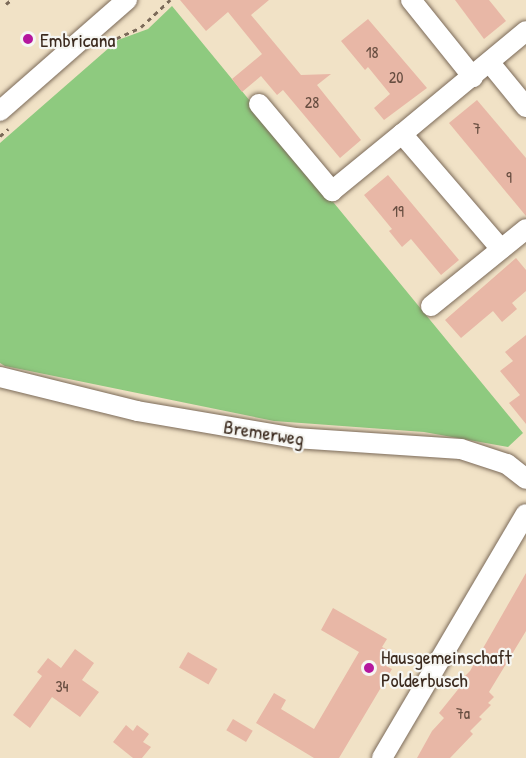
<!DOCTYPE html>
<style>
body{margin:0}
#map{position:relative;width:526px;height:758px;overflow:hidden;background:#f1e2c6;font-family:"Patrick Hand",sans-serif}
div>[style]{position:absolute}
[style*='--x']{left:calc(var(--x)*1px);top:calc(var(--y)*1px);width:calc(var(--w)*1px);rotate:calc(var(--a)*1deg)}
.green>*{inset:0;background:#8eca7f}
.building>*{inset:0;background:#e8b7a6;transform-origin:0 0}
.path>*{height:3px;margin-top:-1.5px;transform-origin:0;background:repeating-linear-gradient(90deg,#7b6a59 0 4.5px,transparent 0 9px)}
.roads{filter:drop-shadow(0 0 2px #7b6a59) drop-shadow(0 0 2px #7b6a59)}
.minor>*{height:20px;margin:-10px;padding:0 10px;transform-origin:10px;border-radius:10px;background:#fff}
.dots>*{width:16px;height:16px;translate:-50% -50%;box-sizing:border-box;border:3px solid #f6f6f2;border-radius:50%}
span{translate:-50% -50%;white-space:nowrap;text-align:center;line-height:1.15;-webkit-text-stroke:4.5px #f6f6f2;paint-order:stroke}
.number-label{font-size:16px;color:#664d40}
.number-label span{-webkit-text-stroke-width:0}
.poi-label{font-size:20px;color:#3b2a1e}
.left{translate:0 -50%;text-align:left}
.street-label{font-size:20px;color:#3b2a1e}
</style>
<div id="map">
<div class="green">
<div style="clip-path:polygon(172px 6px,523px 433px,508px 447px,424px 432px,274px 421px,5px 366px,0 363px,0 143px,118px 40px,148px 29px)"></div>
</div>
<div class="building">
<div style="clip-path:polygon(180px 0,269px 0,251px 15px,301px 75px,331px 74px,317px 85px,361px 140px,340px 158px,283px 90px,277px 95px,261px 76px,242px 92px,232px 79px,262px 54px,228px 12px,206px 31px)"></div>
<div style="clip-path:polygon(455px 0,489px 0,506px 21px,484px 39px)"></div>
<div style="clip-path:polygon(368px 19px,427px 88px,384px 120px,374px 108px,390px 94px,368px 67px,365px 70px,341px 41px)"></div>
<div style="clip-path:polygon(477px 100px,526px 158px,526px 216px,449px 123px)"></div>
<div style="clip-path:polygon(388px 175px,459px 260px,441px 275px,411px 239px,402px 247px,389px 231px,392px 229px,364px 195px)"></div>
<div style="clip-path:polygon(516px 258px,526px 270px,526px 291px,512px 303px,517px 309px,502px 322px,493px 311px,461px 338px,445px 320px)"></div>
<div style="clip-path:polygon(526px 335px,526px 424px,509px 403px,520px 395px,500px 371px,513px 361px,505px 352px)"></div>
<div style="clip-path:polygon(526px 573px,526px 631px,489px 692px,494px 697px,488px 703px,491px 705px,479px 717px,482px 719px,470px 731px,473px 734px,450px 758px,417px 758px,432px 731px,444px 718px,439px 713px,460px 687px,457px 684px,470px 671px)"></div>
<div style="clip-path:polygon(333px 608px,387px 639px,382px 647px,393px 653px,386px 666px,392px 669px,339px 758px,314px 758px,256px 723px,274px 693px,286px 700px,281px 709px,314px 729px,359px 652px,321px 630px)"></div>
<div style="clip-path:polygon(75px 649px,94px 663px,82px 680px,99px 692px,80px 717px,52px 697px,30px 728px,13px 715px,42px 676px,37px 672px,48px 658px,61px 668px)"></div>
<div style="left:188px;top:652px;width:34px;height:18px;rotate:30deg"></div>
<div style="left:233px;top:719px;width:23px;height:13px;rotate:31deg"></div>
<div style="clip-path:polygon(126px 725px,133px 731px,137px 725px,149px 734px,143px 742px,151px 747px,142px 758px,133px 758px,113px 742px)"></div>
</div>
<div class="path">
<div style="--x:6;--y:4;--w:6;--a:-39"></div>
<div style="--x:108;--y:42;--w:36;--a:-24"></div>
<div style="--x:141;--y:27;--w:40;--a:-43"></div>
<div style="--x:0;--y:136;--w:11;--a:-41"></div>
</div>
<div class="roads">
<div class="minor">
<div style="--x:411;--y:0;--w:99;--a:51.2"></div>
<div style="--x:490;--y:63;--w:57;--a:50.7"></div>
<div style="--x:259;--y:104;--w:114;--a:50"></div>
<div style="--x:332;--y:191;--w:90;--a:-39.2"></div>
<div style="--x:0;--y:111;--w:169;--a:-41.2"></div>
<div style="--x:501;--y:249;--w:152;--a:-130.7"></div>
<div style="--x:402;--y:134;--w:161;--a:-39.7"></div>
<div style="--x:431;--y:306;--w:122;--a:-39"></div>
<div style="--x:0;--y:377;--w:141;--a:13.9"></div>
<div style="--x:137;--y:411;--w:160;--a:9.7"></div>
<div style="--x:295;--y:438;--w:166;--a:3.8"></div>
<div style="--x:461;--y:449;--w:48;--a:18.1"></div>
<div style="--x:507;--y:464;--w:24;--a:38"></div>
<div style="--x:382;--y:758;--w:283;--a:-59.5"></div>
</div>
</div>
<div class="dots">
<div style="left:28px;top:39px;background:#b5179e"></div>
<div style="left:369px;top:668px;background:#b5179e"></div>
</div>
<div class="number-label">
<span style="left:372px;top:52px">18</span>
<span style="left:396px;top:77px">20</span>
<span style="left:312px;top:102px">28</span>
<span style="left:477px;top:128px">7</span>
<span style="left:509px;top:177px">9</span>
<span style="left:398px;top:211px">19</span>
<span style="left:62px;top:686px">34</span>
<span style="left:463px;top:713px">7a</span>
</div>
<div class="poi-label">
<span class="left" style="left:40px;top:39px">Embricana</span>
<span class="left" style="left:381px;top:668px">Hausgemeinschaft<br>Polderbusch</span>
</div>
<div class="street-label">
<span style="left:264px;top:432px;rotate:9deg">Bremerweg</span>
</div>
</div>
